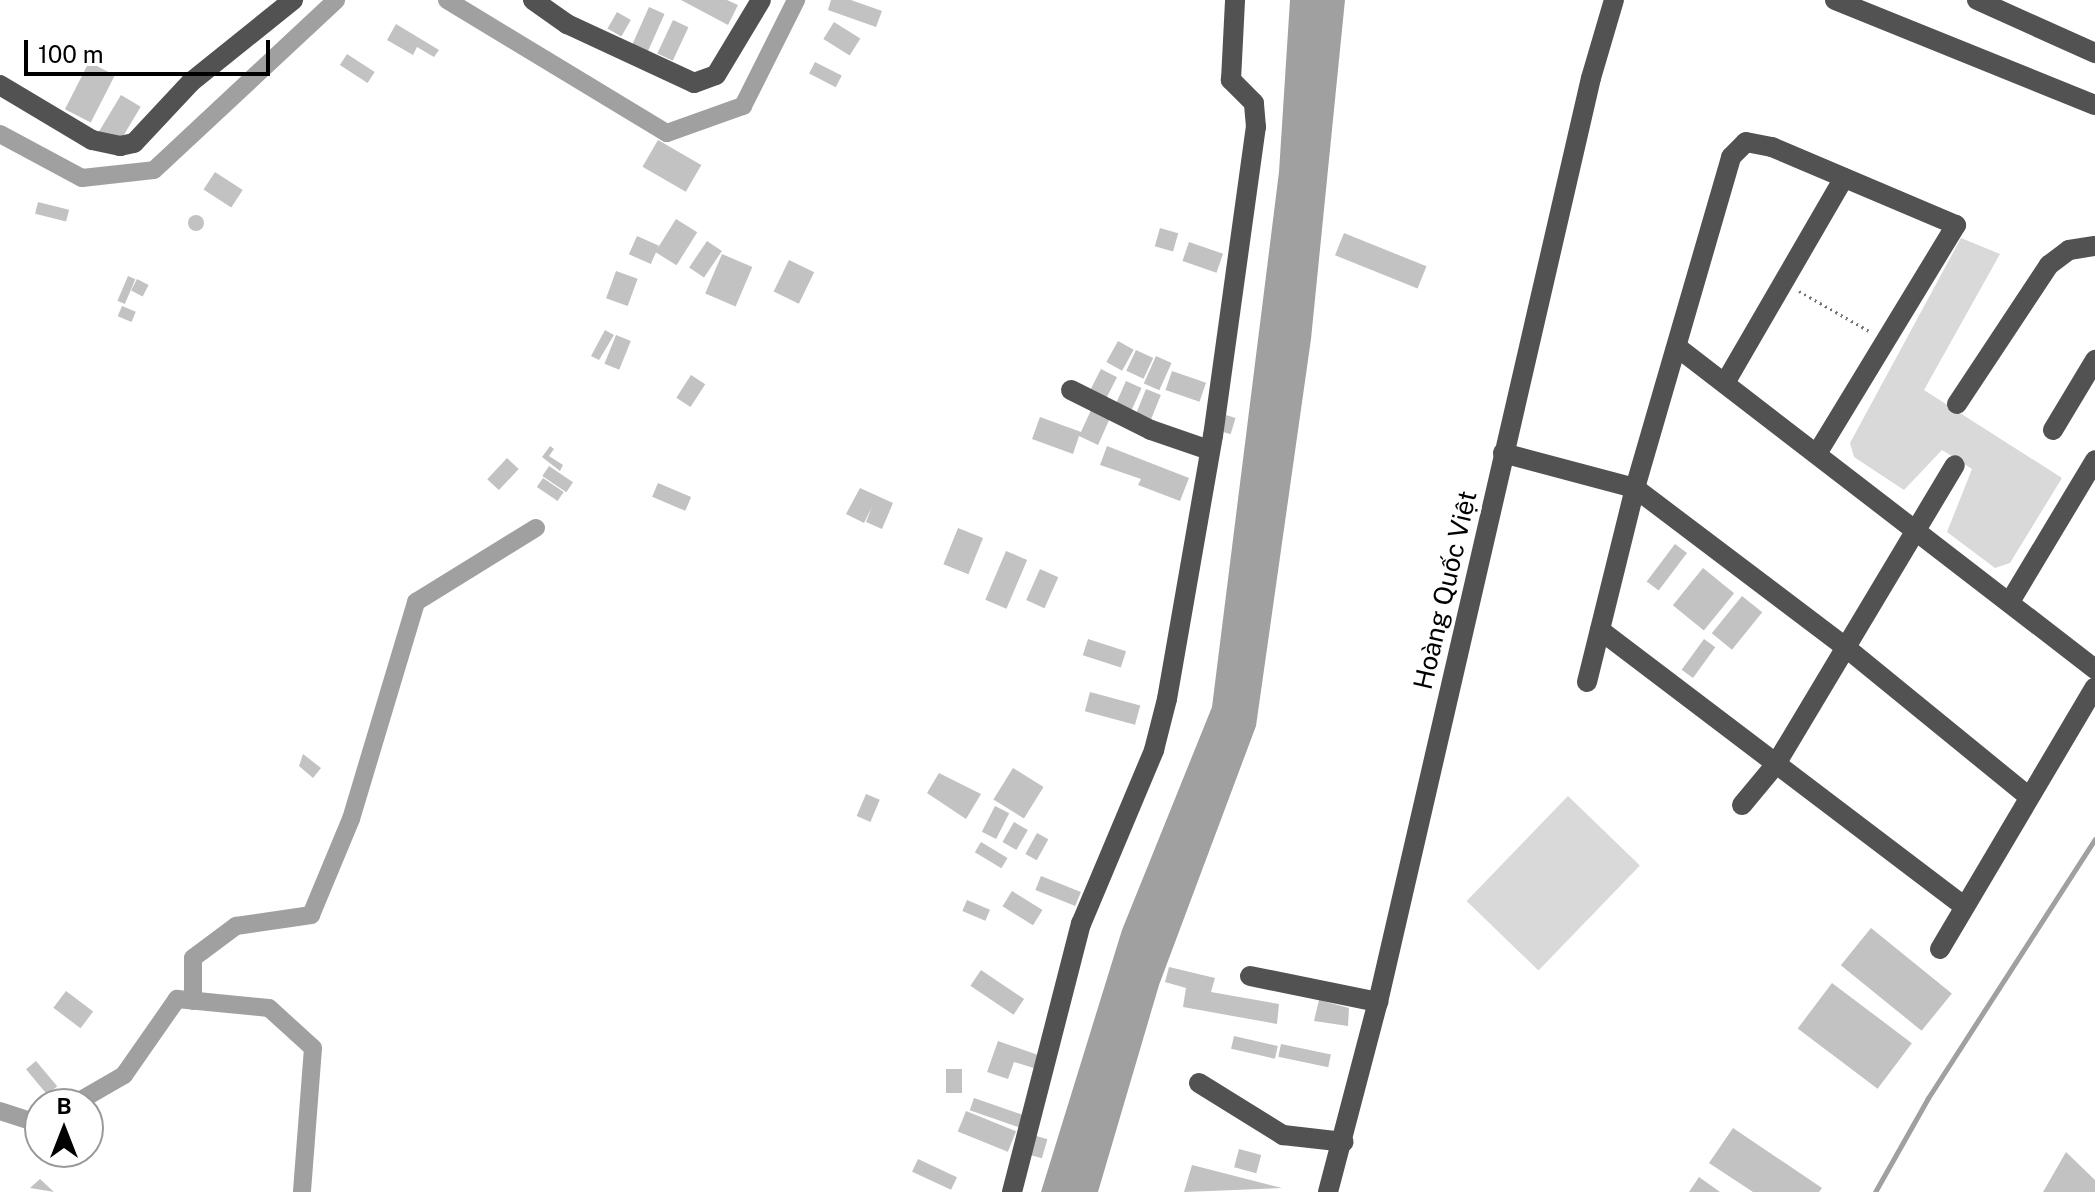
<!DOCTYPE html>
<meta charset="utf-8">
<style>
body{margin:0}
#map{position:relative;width:2095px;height:1192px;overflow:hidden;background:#fff;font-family:"Public Sans",sans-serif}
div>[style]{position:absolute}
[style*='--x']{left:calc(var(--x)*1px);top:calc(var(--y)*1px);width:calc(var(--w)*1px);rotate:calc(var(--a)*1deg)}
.green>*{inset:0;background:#d9d9d9;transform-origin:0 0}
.water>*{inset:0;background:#a0a0a0}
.stream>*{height:5px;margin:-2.5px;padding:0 2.5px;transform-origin:2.5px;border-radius:2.5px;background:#a0a0a0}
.canal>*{height:18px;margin:-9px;padding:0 9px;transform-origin:9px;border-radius:9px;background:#a0a0a0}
.building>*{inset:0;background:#c2c2c2;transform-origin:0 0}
.round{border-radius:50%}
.path>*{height:3px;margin-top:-1.5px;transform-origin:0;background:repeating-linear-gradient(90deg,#747474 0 2px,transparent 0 6px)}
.minor>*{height:20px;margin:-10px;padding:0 10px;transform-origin:10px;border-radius:10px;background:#525252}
span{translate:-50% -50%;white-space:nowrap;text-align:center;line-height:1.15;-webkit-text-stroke:7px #fff;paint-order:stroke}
.street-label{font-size:26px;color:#000}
.north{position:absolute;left:24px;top:1088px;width:80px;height:80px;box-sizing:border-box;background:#fff;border:2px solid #999;border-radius:50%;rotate:0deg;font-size:22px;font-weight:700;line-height:32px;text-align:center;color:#000}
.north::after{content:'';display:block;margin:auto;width:28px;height:36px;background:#000;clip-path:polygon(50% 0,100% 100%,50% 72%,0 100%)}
.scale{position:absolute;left:24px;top:40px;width:246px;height:36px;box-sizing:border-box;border:4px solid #000;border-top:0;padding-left:10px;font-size:24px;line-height:28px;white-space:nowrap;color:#000;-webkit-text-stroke:6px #fff;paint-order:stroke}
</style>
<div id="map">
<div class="green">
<div style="clip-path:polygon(1961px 238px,2000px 254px,1924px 390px,2062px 478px,2010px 563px,1995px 568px,1947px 532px,1972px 469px,1942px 450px,1904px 490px,1854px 457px,1850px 443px)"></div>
<div style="left:1568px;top:796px;width:100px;height:146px;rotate:44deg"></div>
</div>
<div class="water">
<div style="clip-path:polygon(1290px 0,1345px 0,1311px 339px,1256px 726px,1159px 985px,1098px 1192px,1041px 1192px,1122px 930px,1212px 707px,1279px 172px)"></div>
</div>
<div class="stream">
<div style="--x:1875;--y:1192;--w:108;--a:-60.6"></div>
<div style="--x:1928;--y:1098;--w:308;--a:-57.2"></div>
</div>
<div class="canal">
<div style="--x:447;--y:0;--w:257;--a:31.2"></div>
<div style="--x:667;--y:133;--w:81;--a:-19.6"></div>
<div style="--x:743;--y:106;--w:119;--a:-63.4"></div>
<div style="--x:0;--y:134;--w:93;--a:28.2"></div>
<div style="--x:82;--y:178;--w:72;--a:-6.3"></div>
<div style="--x:154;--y:170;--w:249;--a:-43"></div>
<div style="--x:193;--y:1001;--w:43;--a:-90"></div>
<div style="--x:193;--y:958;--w:54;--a:-36.7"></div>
<div style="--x:236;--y:926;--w:76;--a:-8.3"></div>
<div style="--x:311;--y:915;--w:104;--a:-67.4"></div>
<div style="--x:351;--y:819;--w:227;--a:-73.3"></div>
<div style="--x:416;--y:602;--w:141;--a:-31.7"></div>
<div style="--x:74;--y:1104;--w:58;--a:-30.1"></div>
<div style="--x:124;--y:1075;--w:93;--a:-55.1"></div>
<div style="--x:177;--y:999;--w:92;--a:5.6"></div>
<div style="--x:269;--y:1008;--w:59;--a:42.3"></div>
<div style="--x:313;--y:1048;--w:144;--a:94.4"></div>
<div style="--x:0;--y:1111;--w:42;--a:18"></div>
</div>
<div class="building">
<div style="clip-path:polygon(681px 0,727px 0,738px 5px,728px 25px)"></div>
<div style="clip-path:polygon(831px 0,851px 0,882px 11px,876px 27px,828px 10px)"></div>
<div style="left:649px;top:7px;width:17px;height:43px;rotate:24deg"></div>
<div style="left:617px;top:12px;width:16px;height:19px;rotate:30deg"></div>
<div style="left:673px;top:20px;width:17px;height:37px;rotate:25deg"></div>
<div style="left:834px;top:22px;width:31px;height:20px;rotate:32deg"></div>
<div style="clip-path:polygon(396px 24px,439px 50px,434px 57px,417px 47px,413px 55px,387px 40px)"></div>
<div style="left:347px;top:54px;width:33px;height:13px;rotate:33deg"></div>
<div style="left:89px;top:62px;width:29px;height:53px;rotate:27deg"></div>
<div style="left:815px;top:62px;width:30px;height:13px;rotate:27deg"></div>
<div style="left:121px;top:95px;width:23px;height:43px;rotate:31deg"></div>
<div style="left:658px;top:140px;width:50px;height:31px;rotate:30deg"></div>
<div style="left:215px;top:172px;width:33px;height:21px;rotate:33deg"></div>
<div style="left:38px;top:202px;width:32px;height:12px;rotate:14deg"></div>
<div class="round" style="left:188px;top:215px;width:16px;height:16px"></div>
<div style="left:676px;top:219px;width:25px;height:39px;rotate:32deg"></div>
<div style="left:1160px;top:228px;width:19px;height:19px;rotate:16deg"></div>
<div style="left:1344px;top:233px;width:89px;height:24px;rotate:22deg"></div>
<div style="left:637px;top:236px;width:24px;height:20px;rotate:24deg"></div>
<div style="left:707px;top:241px;width:18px;height:32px;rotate:34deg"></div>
<div style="left:1189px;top:242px;width:36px;height:20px;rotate:19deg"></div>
<div style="left:722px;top:254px;width:33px;height:43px;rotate:23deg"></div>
<div style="left:789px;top:260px;width:28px;height:35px;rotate:26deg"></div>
<div style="left:616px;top:271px;width:23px;height:29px;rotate:20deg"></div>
<div style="left:128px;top:276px;width:8px;height:27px;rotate:23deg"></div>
<div style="left:137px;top:279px;width:13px;height:13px;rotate:27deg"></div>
<div style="left:122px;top:306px;width:15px;height:11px;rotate:23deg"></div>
<div style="clip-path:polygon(605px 330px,614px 335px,599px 360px,591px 356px)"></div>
<div style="left:616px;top:335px;width:16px;height:31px;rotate:22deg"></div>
<div style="left:1118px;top:341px;width:18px;height:24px;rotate:29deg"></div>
<div style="left:1136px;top:350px;width:19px;height:23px;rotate:25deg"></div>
<div style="left:1156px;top:356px;width:17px;height:30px;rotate:24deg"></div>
<div style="left:1101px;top:369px;width:18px;height:27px;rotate:27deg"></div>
<div style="left:1172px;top:371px;width:36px;height:20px;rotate:19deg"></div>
<div style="left:691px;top:375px;width:17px;height:27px;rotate:33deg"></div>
<div style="left:1126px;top:381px;width:17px;height:27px;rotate:24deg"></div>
<div style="left:1146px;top:389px;width:16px;height:28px;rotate:22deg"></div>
<div style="clip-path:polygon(1091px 410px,1110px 418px,1098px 445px,1079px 436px,1073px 454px,1032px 439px,1040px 417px,1081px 432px)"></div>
<div style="left:1226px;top:415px;width:10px;height:17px;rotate:17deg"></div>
<div style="clip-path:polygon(550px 446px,554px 449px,549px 456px,563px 465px,560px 471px,542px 457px)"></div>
<div style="clip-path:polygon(1107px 446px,1189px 478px,1180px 501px,1138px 485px,1141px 479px,1100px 465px)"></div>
<div style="left:507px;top:458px;width:16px;height:29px;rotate:43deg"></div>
<div style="left:549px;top:466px;width:29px;height:12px;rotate:34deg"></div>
<div style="left:543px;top:478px;width:25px;height:11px;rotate:34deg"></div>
<div style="left:658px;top:483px;width:36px;height:15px;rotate:23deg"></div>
<div style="clip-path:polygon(860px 488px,893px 503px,882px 529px,866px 522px,872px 507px,864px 523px,846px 514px)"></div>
<div style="left:958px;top:528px;width:27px;height:39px;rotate:22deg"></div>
<div style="left:1675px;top:544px;width:15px;height:47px;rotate:37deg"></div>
<div style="left:1006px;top:551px;width:23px;height:53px;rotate:23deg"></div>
<div style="left:1703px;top:568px;width:40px;height:48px;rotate:39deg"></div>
<div style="left:1040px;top:569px;width:20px;height:34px;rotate:24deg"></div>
<div style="left:1742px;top:596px;width:26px;height:48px;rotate:39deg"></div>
<div style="left:1088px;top:639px;width:40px;height:17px;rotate:18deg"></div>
<div style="left:1704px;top:639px;width:14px;height:38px;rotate:36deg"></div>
<div style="left:1090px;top:692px;width:52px;height:20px;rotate:15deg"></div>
<div style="clip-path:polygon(303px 754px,321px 768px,313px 778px,299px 766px)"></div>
<div style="left:1013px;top:768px;width:36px;height:37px;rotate:32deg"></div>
<div style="clip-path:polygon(939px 773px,981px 794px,966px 819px,927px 793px)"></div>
<div style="left:866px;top:794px;width:15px;height:24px;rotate:23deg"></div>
<div style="left:995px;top:806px;width:16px;height:29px;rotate:27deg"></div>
<div style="left:1014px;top:822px;width:16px;height:23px;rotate:30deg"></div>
<div style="left:1037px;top:833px;width:13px;height:24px;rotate:29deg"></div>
<div style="left:981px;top:842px;width:31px;height:12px;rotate:31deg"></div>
<div style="left:1041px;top:876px;width:43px;height:15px;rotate:22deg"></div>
<div style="left:1012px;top:891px;width:36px;height:18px;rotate:32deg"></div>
<div style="left:967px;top:900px;width:25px;height:12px;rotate:23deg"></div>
<div style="left:1871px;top:928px;width:104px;height:48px;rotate:39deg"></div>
<div style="clip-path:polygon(1169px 967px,1215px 978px,1211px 992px,1279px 1004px,1277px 1024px,1183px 1007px,1186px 988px,1165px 982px)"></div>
<div style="left:981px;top:970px;width:52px;height:19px;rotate:34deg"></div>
<div style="left:1832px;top:983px;width:100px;height:57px;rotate:37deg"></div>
<div style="left:66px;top:991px;width:34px;height:21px;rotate:37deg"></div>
<div style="clip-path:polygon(1319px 1000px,1349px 1008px,1348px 1026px,1314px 1021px)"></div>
<div style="left:1234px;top:1036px;width:45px;height:13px;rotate:13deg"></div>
<div style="clip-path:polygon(998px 1041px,1044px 1057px,1040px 1070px,1014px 1062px,1008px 1079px,987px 1072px)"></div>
<div style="left:1281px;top:1044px;width:51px;height:13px;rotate:12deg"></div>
<div style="left:36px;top:1061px;width:33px;height:13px;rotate:50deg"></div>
<div style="left:962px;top:1069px;width:24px;height:16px;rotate:90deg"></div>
<div style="left:974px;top:1098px;width:56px;height:13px;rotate:19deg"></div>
<div style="left:966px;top:1111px;width:54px;height:22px;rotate:22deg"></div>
<div style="clip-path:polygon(1733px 1128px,1822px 1188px,1819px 1192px,1753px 1192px,1709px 1163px)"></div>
<div style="left:1033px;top:1135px;width:15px;height:20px;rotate:16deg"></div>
<div style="left:1239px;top:1149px;width:23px;height:19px;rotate:15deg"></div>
<div style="clip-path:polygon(2066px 1152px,2095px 1180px,2095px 1192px,2043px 1192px)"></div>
<div style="left:918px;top:1159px;width:43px;height:14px;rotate:25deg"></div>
<div style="clip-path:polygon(1192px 1165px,1282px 1188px,1184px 1192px)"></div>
<div style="clip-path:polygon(1699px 1177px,1720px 1192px,1689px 1192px)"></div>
<div style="clip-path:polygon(40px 1179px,54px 1192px,30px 1188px)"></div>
</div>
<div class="path">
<div style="--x:1799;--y:291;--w:81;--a:29.7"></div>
</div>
<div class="minor">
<div style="--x:533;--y:0;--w:42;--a:35.2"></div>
<div style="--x:567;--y:24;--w:140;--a:24.9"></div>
<div style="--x:694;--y:83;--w:23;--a:-20"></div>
<div style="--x:716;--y:75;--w:87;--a:-59"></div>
<div style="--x:1835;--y:0;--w:280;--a:22"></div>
<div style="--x:1977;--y:0;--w:129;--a:24.2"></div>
<div style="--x:0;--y:85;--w:107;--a:30.9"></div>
<div style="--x:92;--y:140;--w:29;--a:12"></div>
<div style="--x:120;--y:146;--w:14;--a:-12"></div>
<div style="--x:134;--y:143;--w:83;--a:-46.9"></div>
<div style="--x:191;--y:82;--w:131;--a:-38.8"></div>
<div style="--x:1677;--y:347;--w:528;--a:37.61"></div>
<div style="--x:1725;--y:383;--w:237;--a:-59.9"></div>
<div style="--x:1071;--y:390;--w:89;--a:26.6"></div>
<div style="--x:1151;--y:430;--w:61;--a:19"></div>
<div style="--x:1957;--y:404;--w:167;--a:-56.5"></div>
<div style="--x:2049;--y:265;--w:25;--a:-37"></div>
<div style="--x:2069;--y:250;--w:26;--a:-9"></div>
<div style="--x:2053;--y:430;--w:82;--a:-59"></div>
<div style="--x:1503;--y:453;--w:137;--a:14.9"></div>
<div style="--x:1635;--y:488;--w:262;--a:37.1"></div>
<div style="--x:1844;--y:646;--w:237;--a:39.2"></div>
<div style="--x:2011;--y:600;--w:163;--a:-59"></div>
<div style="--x:1600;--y:630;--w:457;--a:37.2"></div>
<div style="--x:1587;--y:682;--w:200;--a:-76.1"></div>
<div style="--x:1635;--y:488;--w:345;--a:-73.8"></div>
<div style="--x:1731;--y:157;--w:21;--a:-45"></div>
<div style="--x:1746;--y:142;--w:26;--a:11"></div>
<div style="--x:1772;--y:147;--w:200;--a:23"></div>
<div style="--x:1956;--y:225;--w:266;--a:121.3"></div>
<div style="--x:1742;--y:805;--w:53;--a:-50.3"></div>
<div style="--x:1776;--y:764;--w:348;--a:-59.1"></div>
<div style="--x:1940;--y:949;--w:304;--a:-59.4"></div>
<div style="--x:1250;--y:976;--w:131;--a:11.5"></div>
<div style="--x:1199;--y:1083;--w:99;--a:31.8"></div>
<div style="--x:1283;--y:1135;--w:61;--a:6.5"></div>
<div style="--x:1012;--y:1192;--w:277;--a:-75.6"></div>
<div style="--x:1081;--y:924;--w:189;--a:-67.2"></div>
<div style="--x:1154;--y:750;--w:53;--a:-75.7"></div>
<div style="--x:1167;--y:699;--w:267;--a:-80.1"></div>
<div style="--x:1213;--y:436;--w:312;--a:-82.1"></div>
<div style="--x:1256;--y:127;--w:24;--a:-95"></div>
<div style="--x:1254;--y:103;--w:33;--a:-135"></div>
<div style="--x:1231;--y:80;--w:80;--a:-87.1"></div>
<div style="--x:1328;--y:1192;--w:196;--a:-75.3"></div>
<div style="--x:1378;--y:1002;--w:948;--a:-77.02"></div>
<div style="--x:1591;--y:78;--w:81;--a:-73.6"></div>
</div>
<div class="street-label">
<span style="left:1445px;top:590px;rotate:-77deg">Hoàng Quốc Việt</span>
</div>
<div class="north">B</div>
<div class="scale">100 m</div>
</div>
